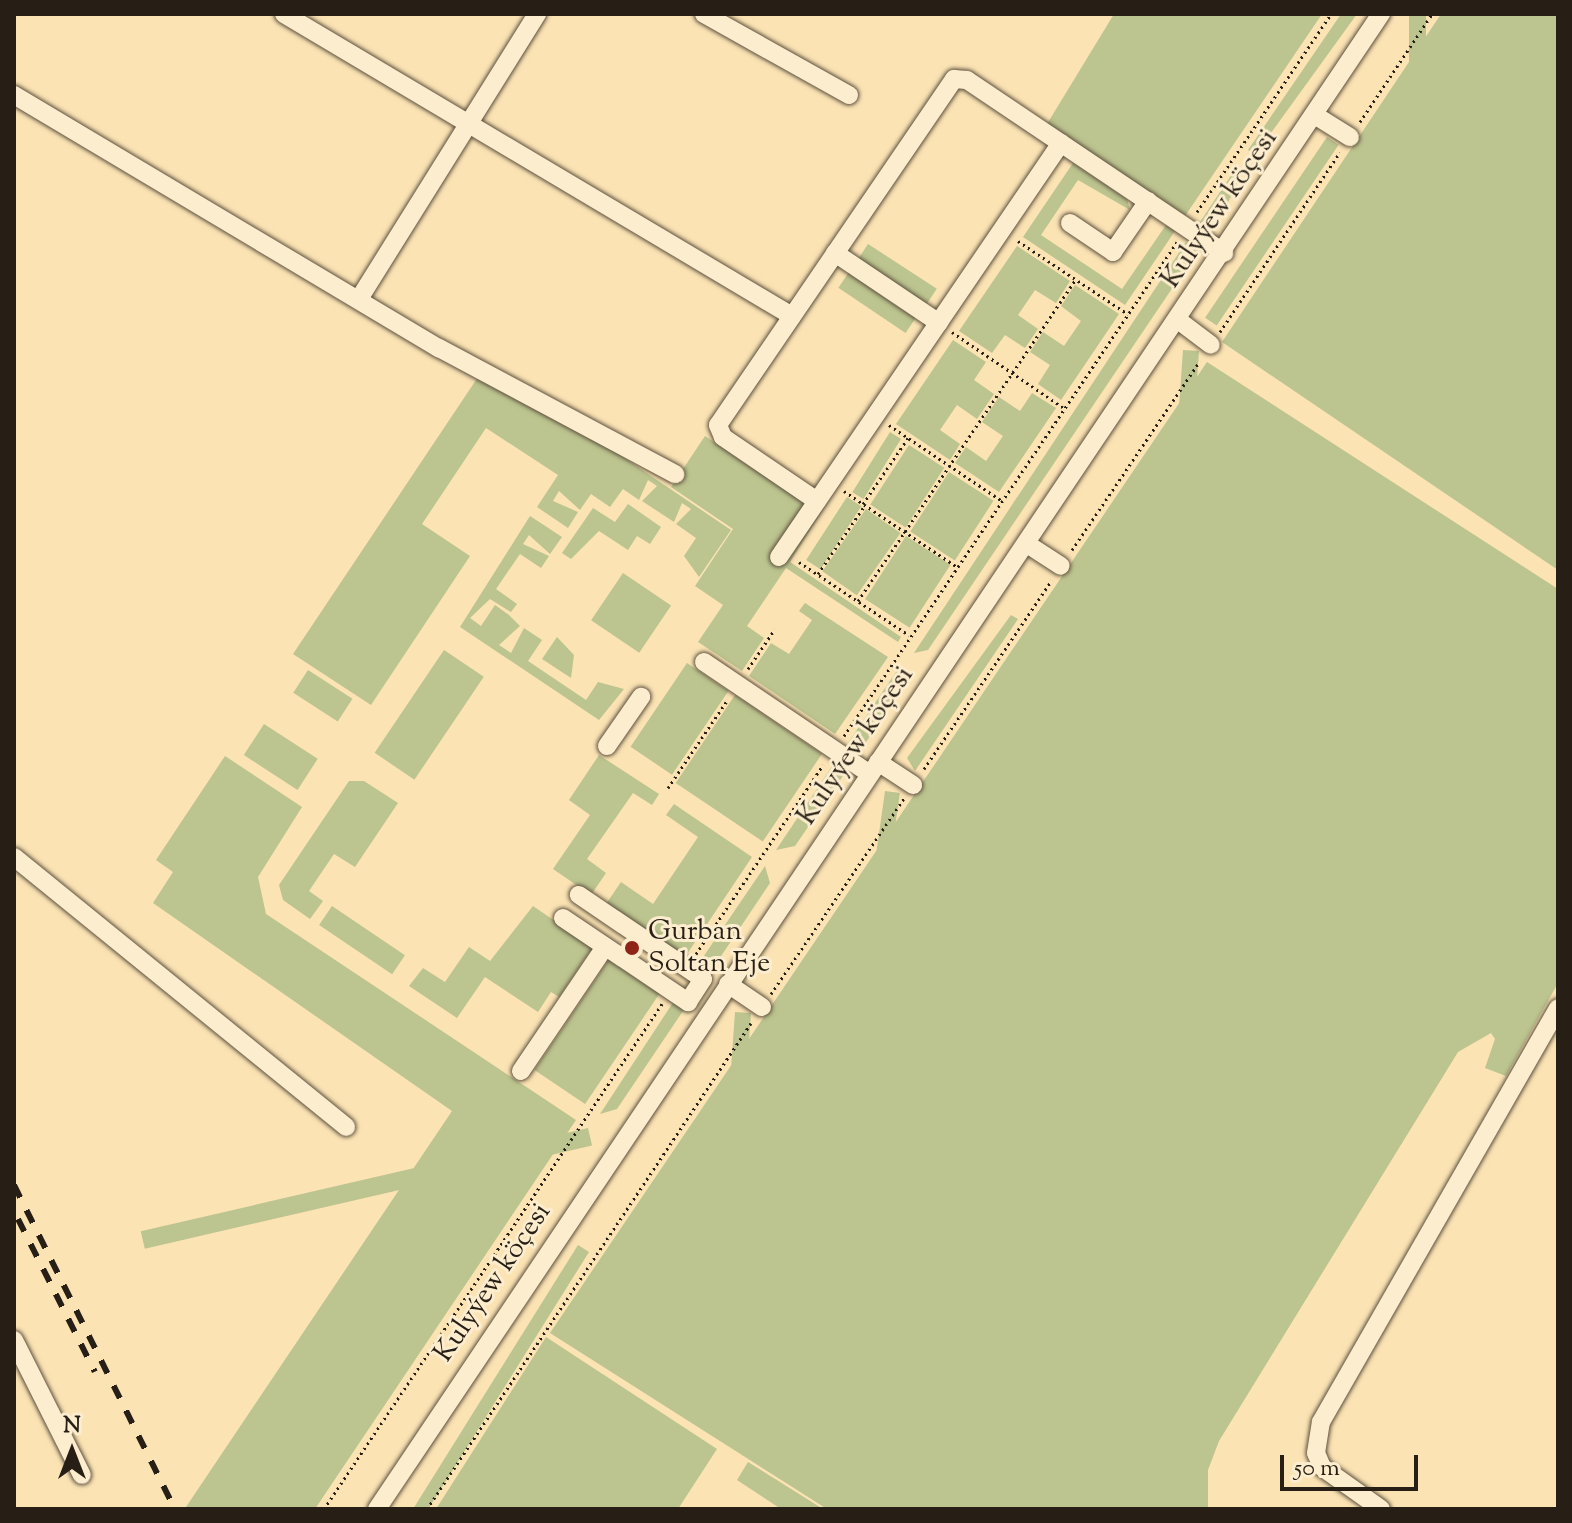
<!DOCTYPE html>
<meta charset="utf-8">
<style>
body{margin:0}
#map{position:relative;width:1572px;height:1523px;overflow:hidden;background:#fbe3b4;font-family:"Sorts Mill Goudy",serif}
div>[style]{position:absolute}
[style*='--x']{left:calc(var(--x)*1px);top:calc(var(--y)*1px);width:calc(var(--w)*1px);rotate:calc(var(--a)*1deg)}
.green>*{inset:0;background:#bcc48f;transform-origin:0 0}
.path>*{height:3px;margin-top:-1.5px;transform-origin:0;background:repeating-linear-gradient(90deg,#271f15 0 2px,transparent 0 6px)}
.roads{filter:drop-shadow(0 0 2px #5c503d) drop-shadow(0 0 2px #5c503d)}
.minor>*{height:18px;margin:-9px;padding:0 9px;transform-origin:9px;border-radius:9px;background:#fcedce}
.rail>*{height:6px;margin-top:-3px;transform-origin:0;background:repeating-linear-gradient(90deg,#271f15 0 14px,transparent 0 28px)}
.dots>*{width:22px;height:22px;translate:-50% -50%;box-sizing:border-box;border:4px solid #fcedce;border-radius:50%}
span{translate:-50% -50%;white-space:nowrap;text-align:center;line-height:1.15;-webkit-text-stroke:6px #fcedce;paint-order:stroke}
.street-label{font-size:28px;color:#271f15}
.poi-label{font-size:28px;color:#271f15}
.left{translate:0 -50%;text-align:left}
.frame{position:absolute;inset:0;border:16px solid #271f15;pointer-events:none}
.north{position:absolute;left:32px;top:1411px;width:80px;height:80px;-webkit-text-stroke:6px #fcedce;paint-order:stroke;rotate:0deg;font-size:22px;font-weight:700;line-height:32px;text-align:center;color:#271f15}
.north::after{content:'';display:block;margin:auto;width:28px;height:36px;background:#271f15;clip-path:polygon(50% 0,100% 100%,50% 72%,0 100%)}
.scale{position:absolute;left:1280px;top:1455px;width:138px;height:36px;box-sizing:border-box;border:4px solid #271f15;border-top:0;padding-left:10px;font-size:24px;line-height:28px;white-space:nowrap;color:#271f15;-webkit-text-stroke:6px #fcedce;paint-order:stroke}
</style>
<div id="map">
<div class="green">
<div style="clip-path:polygon(1114px 14px,1322px 14px,1185px 216px,1047px 124px)"></div>
<div style="clip-path:polygon(1341px 14px,1357px 14px,1255px 155px,1248px 150px)"></div>
<div style="left:1409px;top:14px;width:17px;height:125px"></div>
<div style="clip-path:polygon(1441px 14px,1558px 14px,1558px 570px,1222px 342px)"></div>
<div style="left:1327px;top:137px;width:14px;height:218px;rotate:34deg"></div>
<div style="clip-path:polygon(1073px 163px,1127px 199px,1130px 210px,1078px 180px,1041px 235px,1122px 289px,1166px 225px,1175px 231px,1125px 305px,1023px 237px)"></div>
<div style="clip-path:polygon(1232px 174px,1239px 179px,1224px 211px,1215px 225px,1198px 225px)"></div>
<div style="clip-path:polygon(1186px 242px,1198px 250px,928px 650px,914px 653px)"></div>
<div style="left:868px;top:244px;width:82px;height:19px;rotate:33deg"></div>
<div style="clip-path:polygon(1017px 246px,1070px 281px,1056px 303px,1035px 290px,1018px 315px,1038px 329px,1025px 348px,1005px 335px,992px 353px,959px 331px)"></div>
<div style="left:849px;top:272px;width:81px;height:19px;rotate:34deg"></div>
<div style="clip-path:polygon(1075px 285px,1119px 314px,1061px 400px,1038px 384px,1050px 365px,1030px 352px,1043px 332px,1064px 346px,1081px 321px,1061px 306px)"></div>
<div style="clip-path:polygon(953px 340px,986px 362px,974px 380px,994px 394px,977px 419px,957px 405px,940px 430px,960px 444px,950px 460px,896px 424px)"></div>
<div style="left:1183px;top:350px;width:16px;height:234px;rotate:4deg"></div>
<div style="clip-path:polygon(1207px 362px,1558px 589px,1558px 983px,1506px 1076px,1485px 1068px,1495px 1039px,1491px 1033px,1458px 1052px,1219px 1441px,1208px 1470px,1208px 1509px,827px 1509px,550px 1333px)"></div>
<div style="clip-path:polygon(478px 377px,586px 432px,731px 530px,699px 577px,684px 556px,696px 538px,676px 524px,691px 509px,682px 503px,674px 522px,642px 501px,657px 486px,648px 480px,639px 500px,623px 489px,610px 507px,591px 494px,580px 510px,559px 491px,553px 501px,578px 512px,568px 528px,537px 507px,558px 475px,486px 428px,422px 524px,470px 556px,371px 705px,293px 654px)"></div>
<div style="clip-path:polygon(1032px 393px,1056px 408px,999px 492px,955px 463px,966px 447px,986px 461px,1003px 436px,982px 422px,999px 397px,1020px 411px)"></div>
<div style="clip-path:polygon(875px 427px,790px 562px,901px 637px,898px 642px,786px 568px,747px 626px,764px 638px,742px 671px,698px 642px,723px 605px,695px 586px,733px 529px,671px 487px,705px 436px,806px 504px)"></div>
<div style="left:890px;top:432px;width:13px;height:71px;rotate:32deg"></div>
<div style="left:909px;top:445px;width:42px;height:71px;rotate:33deg"></div>
<div style="left:949px;top:472px;width:53px;height:71px;rotate:33deg"></div>
<div style="left:847px;top:497px;width:17px;height:75px;rotate:33deg"></div>
<div style="clip-path:polygon(628px 504px,661px 527px,650px 544px,637px 536px,628px 550px,599px 531px,571px 559px,562px 553px,593px 508px,615px 522px)"></div>
<div style="left:866px;top:509px;width:42px;height:76px;rotate:35deg"></div>
<div style="clip-path:polygon(530px 516px,562px 537px,550px 554px,529px 535px,523px 544px,549px 556px,541px 568px,520px 554px,496px 589px,517px 604px,511px 612px,490px 599px,470px 618px,481px 626px,495px 605px,509px 615px,520px 626px,499px 645px,511px 653px,524px 628px,542px 640px,528px 661px,586px 700px,598px 682px,624px 689px,599px 720px,460px 627px)"></div>
<div style="left:906px;top:536px;width:53px;height:75px;rotate:33deg"></div>
<div style="left:623px;top:573px;width:58px;height:57px;rotate:34deg"></div>
<div style="clip-path:polygon(805px 603px,888px 657px,835px 734px,749px 676px,771px 643px,789px 654px,812px 620px,799px 611px)"></div>
<div style="clip-path:polygon(1011px 615px,1018px 619px,915px 771px,907px 758px)"></div>
<div style="clip-path:polygon(557px 637px,574px 655px,571px 678px,542px 659px)"></div>
<div style="left:444px;top:650px;width:48px;height:124px;rotate:34deg"></div>
<div style="left:687px;top:663px;width:50px;height:101px;rotate:34deg"></div>
<div style="clip-path:polygon(900px 666px,905px 684px,860px 751px,848px 743px)"></div>
<div style="left:308px;top:670px;width:53px;height:27px;rotate:33deg"></div>
<div style="left:735px;top:695px;width:105px;height:106px;rotate:34deg"></div>
<div style="left:264px;top:724px;width:64px;height:37px;rotate:33deg"></div>
<div style="clip-path:polygon(599px 755px,659px 794px,652px 805px,633px 793px,587px 859px,606px 873px,591px 895px,553px 869px,590px 815px,569px 800px)"></div>
<div style="clip-path:polygon(225px 756px,302px 807px,258px 877px,266px 914px,576px 1120px,315px 1509px,186px 1507px,452px 1111px,153px 903px,173px 872px,156px 860px)"></div>
<div style="clip-path:polygon(835px 762px,847px 770px,795px 846px,776px 850px)"></div>
<div style="clip-path:polygon(349px 781px,364px 781px,398px 803px,355px 867px,334px 854px,309px 891px,323px 901px,310px 919px,283px 900px,279px 885px)"></div>
<div style="left:885px;top:791px;width:15px;height:228px;rotate:8deg"></div>
<div style="clip-path:polygon(674px 804px,752px 857px,685px 957px,606px 904px,621px 882px,653px 904px,698px 837px,666px 815px)"></div>
<div style="clip-path:polygon(765px 866px,770px 883px,709px 974px,697px 966px)"></div>
<div style="left:332px;top:906px;width:88px;height:23px;rotate:34deg"></div>
<div style="clip-path:polygon(533px 906px,593px 947px,559px 997px,551px 992px,538px 1012px,485px 977px,457px 1018px,409px 986px,423px 968px,445px 982px,469px 947px,490px 961px)"></div>
<div style="left:610px;top:958px;width:61px;height:135px;rotate:34deg"></div>
<div style="clip-path:polygon(674px 1001px,685px 1008px,617px 1109px,600px 1114px)"></div>
<div style="left:735px;top:1012px;width:16px;height:232px;rotate:4deg"></div>
<div style="left:588px;top:1128px;width:18px;height:459px;rotate:77deg"></div>
<div style="left:578px;top:1245px;width:13px;height:315px;rotate:32deg"></div>
<div style="clip-path:polygon(546px 1337px,717px 1449px,678px 1509px,436px 1509px)"></div>
<div style="clip-path:polygon(748px 1462px,823px 1509px,781px 1509px,737px 1480px)"></div>
</div>
<div class="path">
<div style="--x:1360;--y:122;--w:130;--a:-56.3"></div>
<div style="--x:1197;--y:212;--w:239;--a:-55.9"></div>
<div style="--x:1018;--y:241;--w:132;--a:33.6"></div>
<div style="--x:952;--y:332;--w:135;--a:34.2"></div>
<div style="--x:1220;--y:332;--w:216;--a:-56.3"></div>
<div style="--x:889;--y:425;--w:136;--a:33.9"></div>
<div style="--x:844;--y:491;--w:136;--a:33.9"></div>
<div style="--x:863;--y:504;--w:80;--a:-55.7"></div>
<div style="--x:1072;--y:550;--w:228;--a:-55.9"></div>
<div style="--x:799;--y:562;--w:132;--a:33.6"></div>
<div style="--x:818;--y:574;--w:83;--a:-55.7"></div>
<div style="--x:858;--y:601;--w:389;--a:-55.9"></div>
<div style="--x:748;--y:669;--w:48;--a:-56"></div>
<div style="--x:844;--y:736;--w:596;--a:-56.02"></div>
<div style="--x:924;--y:769;--w:228;--a:-55.9"></div>
<div style="--x:668;--y:788;--w:107;--a:-56"></div>
<div style="--x:696;--y:954;--w:228;--a:-56.1"></div>
<div style="--x:771;--y:994;--w:237;--a:-55.8"></div>
<div style="--x:324;--y:1509;--w:608;--a:-56.21"></div>
<div style="--x:427;--y:1509;--w:584;--a:-56.31"></div>
</div>
<div class="roads">
<div class="minor">
<div style="--x:284;--y:14;--w:591;--a:30.73"></div>
<div style="--x:704;--y:14;--w:166;--a:29.2"></div>
<div style="--x:14;--y:95;--w:495;--a:30.8"></div>
<div style="--x:439;--y:348;--w:268;--a:28.1"></div>
<div style="--x:1316;--y:116;--w:40;--a:32"></div>
<div style="--x:1070;--y:223;--w:52;--a:34"></div>
<div style="--x:1113;--y:252;--w:62;--a:-55.5"></div>
<div style="--x:835;--y:253;--w:125;--a:33.9"></div>
<div style="--x:359;--y:299;--w:336;--a:-58"></div>
<div style="--x:1178;--y:320;--w:41;--a:37.1"></div>
<div style="--x:817;--y:501;--w:114;--a:-145.8"></div>
<div style="--x:723;--y:437;--w:13;--a:-113"></div>
<div style="--x:718;--y:425;--w:419;--a:-55.7"></div>
<div style="--x:954;--y:79;--w:13;--a:4"></div>
<div style="--x:967;--y:80;--w:310;--a:33.9"></div>
<div style="--x:1027;--y:544;--w:40;--a:32.9"></div>
<div style="--x:779;--y:557;--w:501;--a:-55.74"></div>
<div style="--x:704;--y:662;--w:200;--a:34"></div>
<div style="--x:607;--y:746;--w:60;--a:-55.2"></div>
<div style="--x:878;--y:762;--w:42;--a:33.3"></div>
<div style="--x:14;--y:857;--w:428;--a:39.1"></div>
<div style="--x:563;--y:918;--w:151;--a:33.9"></div>
<div style="--x:688;--y:1002;--w:27;--a:-57"></div>
<div style="--x:703;--y:979;--w:150;--a:-145.9"></div>
<div style="--x:728;--y:984;--w:41;--a:34.1"></div>
<div style="--x:521;--y:1071;--w:150;--a:-55.9"></div>
<div style="--x:14;--y:1340;--w:151;--a:63.3"></div>
<div style="--x:377;--y:1509;--w:1801;--a:-56.12"></div>
<div style="--x:1381;--y:1509;--w:72;--a:-144.6"></div>
<div style="--x:1322;--y:1467;--w:15;--a:-113"></div>
<div style="--x:1316;--y:1453;--w:31;--a:-81"></div>
<div style="--x:1321;--y:1422;--w:477;--a:-60.2"></div>
</div>
</div>
<div class="rail">
<div style="--x:14;--y:1185;--w:362;--a:63.6"></div>
<div style="--x:18;--y:1219;--w:171;--a:63.3"></div>
</div>
<div class="dots">
<div style="left:632px;top:948px;background:#8f2418"></div>
</div>
<div class="street-label">
<span style="left:1220px;top:209px;rotate:-56deg">Kulyýew köçesi</span>
<span style="left:856px;top:746px;rotate:-56deg">Kulyýew köçesi</span>
<span style="left:493px;top:1283px;rotate:-56deg">Kulyýew köçesi</span>
</div>
<div class="poi-label">
<span class="left" style="left:648px;top:948px">Gurban<br>Soltan Eje</span>
</div>
<div class="frame"></div>
<div class="north">N</div>
<div class="scale">50 m</div>
</div>
